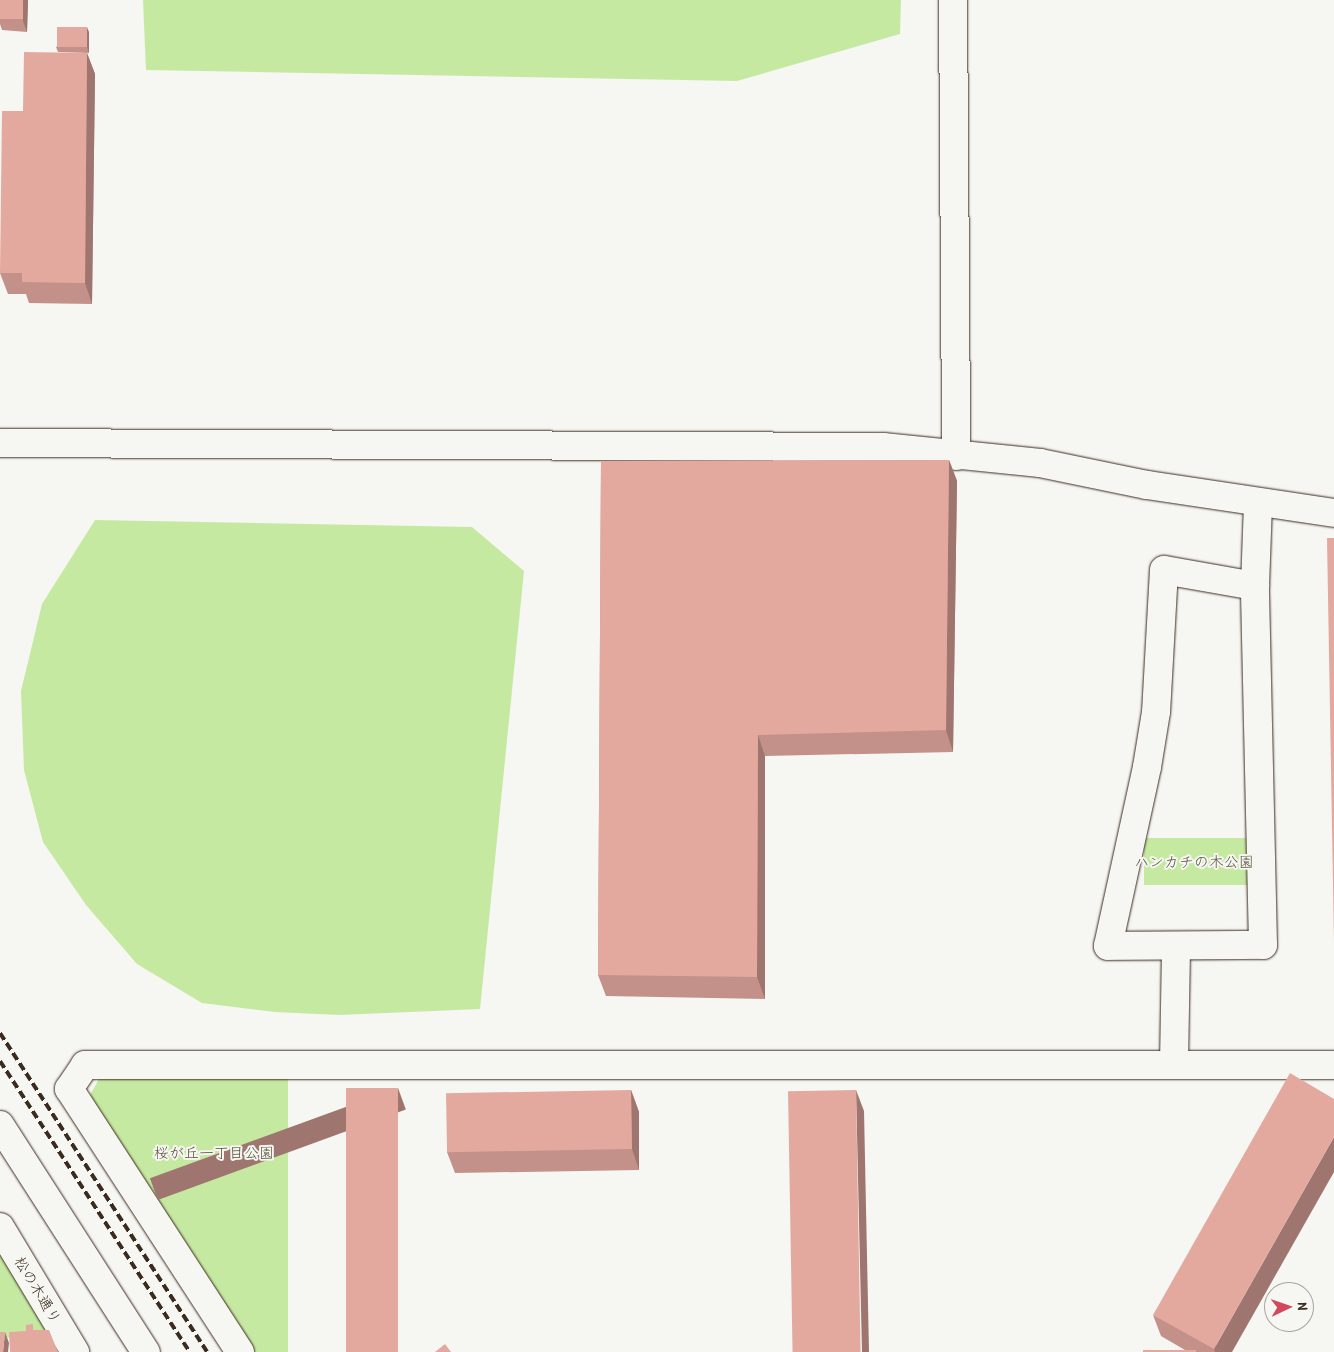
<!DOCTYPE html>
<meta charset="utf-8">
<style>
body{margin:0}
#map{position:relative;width:1334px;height:1352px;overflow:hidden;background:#f6f6f2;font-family:"Patrick Hand","Klee One",sans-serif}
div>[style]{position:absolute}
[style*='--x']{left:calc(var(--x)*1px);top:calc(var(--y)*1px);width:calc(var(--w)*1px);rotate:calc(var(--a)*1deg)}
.green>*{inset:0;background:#c6e9a2;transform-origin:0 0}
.roads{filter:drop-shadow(0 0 1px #3b2a1e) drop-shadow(0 0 1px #3b2a1e)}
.minor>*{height:28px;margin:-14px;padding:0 14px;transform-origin:14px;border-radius:14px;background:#f6f6f2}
.rail>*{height:4px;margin-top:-2px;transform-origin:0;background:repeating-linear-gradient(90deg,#3b2a1e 0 8px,transparent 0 12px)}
.wall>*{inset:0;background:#c39189}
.shaded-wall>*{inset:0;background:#9f766f;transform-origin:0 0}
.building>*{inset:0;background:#e3a99f;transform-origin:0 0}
span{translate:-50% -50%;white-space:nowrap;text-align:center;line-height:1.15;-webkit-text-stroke:4px #f6f6f2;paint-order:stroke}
.park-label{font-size:15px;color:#575038}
.street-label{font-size:15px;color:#3b2a1e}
.north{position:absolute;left:1264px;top:1282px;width:50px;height:50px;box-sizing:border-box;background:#f6f6f2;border:1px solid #aba49d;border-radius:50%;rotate:87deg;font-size:14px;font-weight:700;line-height:20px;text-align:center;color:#3b2a1e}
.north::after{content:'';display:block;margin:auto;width:18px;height:22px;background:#d1495b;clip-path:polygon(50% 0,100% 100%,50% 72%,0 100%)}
</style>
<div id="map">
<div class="green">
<div style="clip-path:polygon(143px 0,901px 0,900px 34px,737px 81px,146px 70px)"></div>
<div style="clip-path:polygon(95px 520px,472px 527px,524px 571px,480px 1009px,339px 1015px,275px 1012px,202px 1003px,137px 964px,86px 905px,43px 842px,24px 770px,21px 691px,42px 604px)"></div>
<div style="left:1249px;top:838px;width:47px;height:105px;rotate:90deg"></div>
<div style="clip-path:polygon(100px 1077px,288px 1078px,288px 1352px,255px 1352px,89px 1097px)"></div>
<div style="clip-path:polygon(0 1252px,53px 1335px,0 1338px)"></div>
</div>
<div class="roads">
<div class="minor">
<div style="--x:953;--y:0;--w:456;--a:89.6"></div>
<div style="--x:0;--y:443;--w:883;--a:0.26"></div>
<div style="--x:883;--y:447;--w:158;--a:5.8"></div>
<div style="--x:1040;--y:463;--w:109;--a:11.6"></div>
<div style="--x:1147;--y:485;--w:189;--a:8.5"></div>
<div style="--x:1255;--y:586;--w:92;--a:-170"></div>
<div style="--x:1164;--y:570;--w:142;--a:93.2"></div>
<div style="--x:1156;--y:712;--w:56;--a:99.3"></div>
<div style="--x:1147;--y:767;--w:183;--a:102.3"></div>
<div style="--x:1108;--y:946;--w:155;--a:-0.4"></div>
<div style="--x:1263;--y:945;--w:359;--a:-91.3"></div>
<div style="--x:1255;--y:586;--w:83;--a:-87.9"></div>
<div style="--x:1174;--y:1064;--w:117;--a:-89"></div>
<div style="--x:0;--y:1125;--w:270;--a:57.3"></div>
<div style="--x:0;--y:1227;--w:146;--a:59"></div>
<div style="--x:240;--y:1352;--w:314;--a:-123"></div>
<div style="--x:69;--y:1089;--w:29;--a:-56"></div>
<div style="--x:85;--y:1065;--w:1249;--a:0"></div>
</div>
</div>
<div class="rail">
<div style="--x:0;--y:1033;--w:380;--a:57"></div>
<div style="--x:0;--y:1061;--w:348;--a:56.9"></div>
</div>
<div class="wall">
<div style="clip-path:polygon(0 0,28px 0,27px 32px,2px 30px,0 24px)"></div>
<div style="clip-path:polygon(89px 32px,89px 53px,58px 52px,56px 47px)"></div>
<div style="clip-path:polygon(87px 53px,95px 74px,92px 304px,29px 303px,26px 294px,8px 294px,0 273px,23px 111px)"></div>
<div style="clip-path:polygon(949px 460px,957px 481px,953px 752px,765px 756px,765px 999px,606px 996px,598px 975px,601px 461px)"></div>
<div style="clip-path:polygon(631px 1090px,639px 1112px,639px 1170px,455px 1173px,447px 1152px)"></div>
<div style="clip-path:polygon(1153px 1315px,1232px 1352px,1143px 1352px,1185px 1350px,1161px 1336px)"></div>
</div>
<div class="shaded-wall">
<div style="clip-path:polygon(23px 0,28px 0,27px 32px,23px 21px)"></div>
<div style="clip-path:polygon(87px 27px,89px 32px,89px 53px,87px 47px)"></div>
<div style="clip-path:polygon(87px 53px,95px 74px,92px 304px,85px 283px)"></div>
<div style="clip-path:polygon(949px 460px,957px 481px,953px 752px,946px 730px)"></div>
<div style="clip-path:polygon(758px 735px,765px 756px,765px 999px,757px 977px)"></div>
<div style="left:398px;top:1088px;width:23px;height:264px;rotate:70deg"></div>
<div style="clip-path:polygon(631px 1090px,639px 1112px,639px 1170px,632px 1149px)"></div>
<div style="clip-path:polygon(856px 1090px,864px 1111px,869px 1352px,862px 1352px)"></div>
<div style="clip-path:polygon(1334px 1137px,1334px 1172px,1232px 1352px,1215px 1352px,1214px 1349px)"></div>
<div style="clip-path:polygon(5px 1332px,9px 1343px,8px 1352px,3px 1352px)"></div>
</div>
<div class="building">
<div style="left:0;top:0;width:23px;height:19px"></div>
<div style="left:57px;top:27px;width:30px;height:20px"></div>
<div style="clip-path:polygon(24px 52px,87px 53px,85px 283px,22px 282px,22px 273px,0 273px,2px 111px,23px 111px)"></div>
<div style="clip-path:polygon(949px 460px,946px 730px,758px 735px,757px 977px,598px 975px,601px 461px)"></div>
<div style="clip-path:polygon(1327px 538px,1334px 538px,1334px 942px)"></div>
<div style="clip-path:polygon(1290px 1073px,1334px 1099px,1334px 1137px,1214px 1349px,1153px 1315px)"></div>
<div style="left:346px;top:1088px;width:52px;height:264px"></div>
<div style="left:631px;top:1090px;width:59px;height:185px;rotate:89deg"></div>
<div style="left:856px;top:1090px;width:262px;height:68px;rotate:89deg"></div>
<div style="clip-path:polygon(33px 1324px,33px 1330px,49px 1330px,58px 1352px,10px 1352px,9px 1332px,26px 1331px,26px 1325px)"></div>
<div style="clip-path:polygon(0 1332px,5px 1332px,3px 1352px,0 1352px)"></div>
<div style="clip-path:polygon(445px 1344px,451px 1352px,435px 1352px)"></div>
<div style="left:1143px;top:1350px;width:53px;height:2px"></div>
</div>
<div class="park-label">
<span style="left:1194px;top:862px">ハンカチの木公園</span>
<span style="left:214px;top:1153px">桜が丘一丁目公園</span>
</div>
<div class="street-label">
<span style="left:38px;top:1290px;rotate:59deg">松の木通り</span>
</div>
<div class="north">N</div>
</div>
